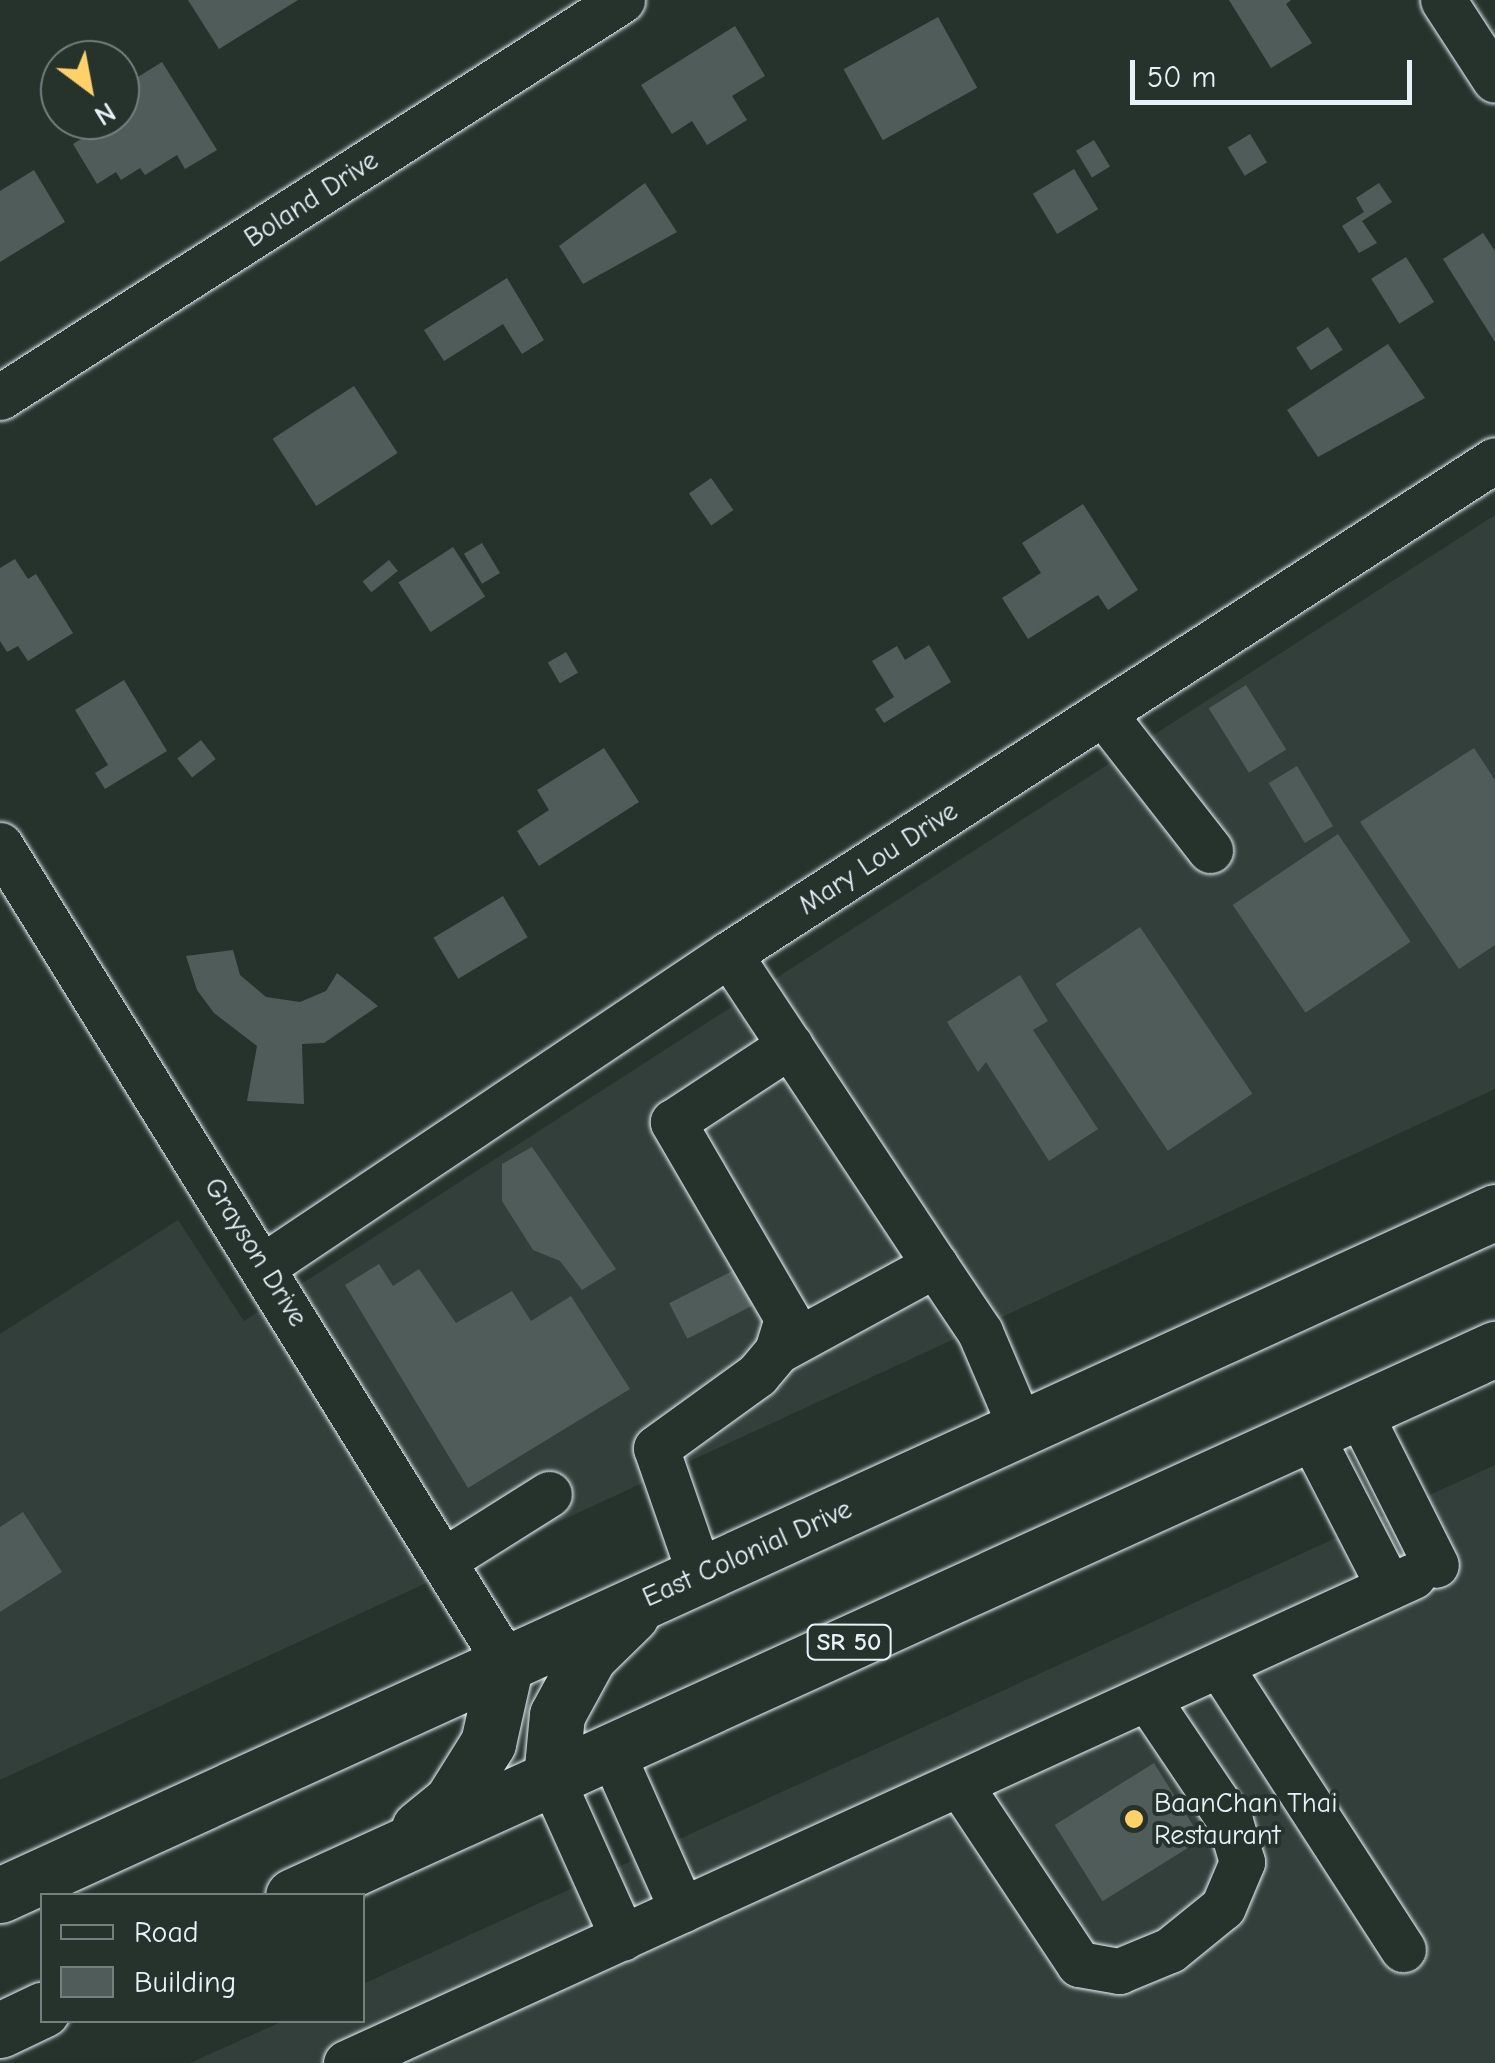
<!DOCTYPE html>
<style>
body{margin:0}
#map{position:relative;width:1495px;height:2063px;overflow:hidden;background:#26332d;font-family:"Comic Neue",sans-serif}
div>[style]{position:absolute}
[style*='--x']{left:calc(var(--x)*1px);top:calc(var(--y)*1px);width:calc(var(--w)*1px);rotate:calc(var(--a)*1deg)}
.built>*{inset:0;background:#333f3a}
.building>*{inset:0;background:#505c59;transform-origin:0 0}
.roads{filter:drop-shadow(0 0 2px #e8f1f8) drop-shadow(0 0 2px #e8f1f8)}
.minor>*{height:45px;margin:-22.5px;padding:0 22.5px;transform-origin:22.5px;border-radius:22.5px;background:#26332d}
.highway>*{height:55px;margin:-27.5px;padding:0 27.5px;transform-origin:27.5px;border-radius:27.5px;background:#26332d}
.dots>*{width:28px;height:28px;translate:-50% -50%;box-sizing:border-box;border:5px solid #26332d;border-radius:50%}
span{translate:-50% -50%;white-space:nowrap;text-align:center;line-height:1.15;-webkit-text-stroke:8px #26332d;paint-order:stroke}
.shield-label span{padding:2px 8px;background:#26332d;border:2px solid;border-radius:8px;-webkit-text-stroke-width:0}
.shield-label{font-size:25px;color:#e8f1f8;font-weight:700}
.street-label{font-size:28px;color:#e8f1f8}
.poi-label{font-size:28px;color:#e8f1f8}
.left{translate:0 -50%;text-align:left}
.legend{position:absolute;left:40px;top:1893px;width:325px;height:130px;box-sizing:border-box;background:#26332d;border:2px solid #747f7e;margin:0;padding:12px 18px;list-style:none;font-size:30px;color:#e8f1f8}
.legend li{display:flex;align-items:center;gap:20px;height:50px}
.legend b{width:50px;border:2px solid #747f7e}
.north{position:absolute;left:40px;top:40px;width:100px;height:100px;box-sizing:border-box;background:#26332d;border:2px solid #747f7e;border-radius:50%;rotate:148deg;font-size:28px;font-weight:700;line-height:40px;text-align:center;color:#e8f1f8}
.north::after{content:'';display:block;margin:auto;width:35px;height:45px;background:#ffd166;clip-path:polygon(50% 0,100% 100%,50% 72%,0 100%)}
.scale{position:absolute;left:1130px;top:60px;width:282px;height:45px;box-sizing:border-box;border:5px solid #e8f1f8;border-top:0;padding-left:12px;font-size:30px;line-height:35px;white-space:nowrap;color:#e8f1f8;-webkit-text-stroke:8px #26332d;paint-order:stroke}
</style>
<div id="map">
<div class="built">
<div style="clip-path:polygon(1495px 515px,1495px 1089px,0 1780px,0 1334px,178px 1220px,244px 1321px)"></div>
<div style="clip-path:polygon(1495px 1465px,1495px 2063px,190px 2063px,283px 2021px,362px 2020px,363px 1984px)"></div>
</div>
<div class="building">
<div style="clip-path:polygon(188px 0,298px 0,219px 49px)"></div>
<div style="clip-path:polygon(1229px 0,1291px 0,1286px 4px,1312px 43px,1271px 68px)"></div>
<div style="left:938px;top:17px;width:81px;height:108px;rotate:61deg"></div>
<div style="clip-path:polygon(735px 26px,765px 76px,732px 96px,747px 120px,707px 145px,692px 121px,672px 134px,641px 85px)"></div>
<div style="clip-path:polygon(162px 62px,217px 150px,185px 169px,177px 155px,145px 175px,140px 168px,121px 180px,116px 172px,97px 184px,73px 144px,105px 124px,102px 120px,120px 120px,120px 88px)"></div>
<div style="left:1250px;top:134px;width:33px;height:26px;rotate:59deg"></div>
<div style="left:1094px;top:140px;width:31px;height:21px;rotate:59deg"></div>
<div style="left:1074px;top:169px;width:47px;height:48px;rotate:59deg"></div>
<div style="clip-path:polygon(34px 170px,65px 222px,0 262px,0 191px)"></div>
<div style="clip-path:polygon(645px 183px,677px 232px,583px 284px,559px 246px)"></div>
<div style="clip-path:polygon(1379px 183px,1392px 202px,1362px 221px,1377px 243px,1359px 253px,1342px 226px,1364px 212px,1356px 198px)"></div>
<div style="clip-path:polygon(1483px 233px,1495px 251px,1495px 342px,1443px 259px)"></div>
<div style="left:1406px;top:257px;width:53px;height:41px;rotate:58deg"></div>
<div style="clip-path:polygon(507px 278px,544px 340px,522px 354px,503px 324px,444px 361px,424px 330px)"></div>
<div style="left:1328px;top:327px;width:27px;height:38px;rotate:57deg"></div>
<div style="clip-path:polygon(1388px 344px,1425px 398px,1318px 457px,1287px 410px)"></div>
<div style="left:354px;top:386px;width:80px;height:97px;rotate:57deg"></div>
<div style="left:711px;top:478px;width:39px;height:27px;rotate:55deg"></div>
<div style="clip-path:polygon(1083px 504px,1138px 590px,1108px 610px,1098px 595px,1028px 639px,1002px 598px,1041px 573px,1022px 543px)"></div>
<div style="left:482px;top:543px;width:35px;height:21px;rotate:59deg"></div>
<div style="left:453px;top:547px;width:59px;height:65px;rotate:57deg"></div>
<div style="clip-path:polygon(15px 559px,28px 579px,36px 574px,73px 633px,28px 661px,18px 646px,7px 652px,0 641px,0 568px)"></div>
<div style="left:389px;top:560px;width:14px;height:34px;rotate:51deg"></div>
<div style="clip-path:polygon(929px 645px,951px 682px,884px 723px,875px 709px,894px 697px,872px 661px,897px 646px,905px 660px)"></div>
<div style="left:566px;top:652px;width:24px;height:21px;rotate:60deg"></div>
<div style="clip-path:polygon(124px 680px,167px 751px,105px 789px,95px 773px,108px 765px,75px 710px)"></div>
<div style="left:1246px;top:685px;width:76px;height:44px;rotate:58deg"></div>
<div style="left:201px;top:740px;width:24px;height:30px;rotate:52deg"></div>
<div style="clip-path:polygon(604px 748px,639px 802px,539px 866px,517px 831px,549px 810px,537px 790px)"></div>
<div style="clip-path:polygon(1474px 748px,1495px 780px,1495px 945px,1459px 969px,1360px 822px)"></div>
<div style="left:1297px;top:766px;width:70px;height:33px;rotate:59deg"></div>
<div style="left:1338px;top:834px;width:130px;height:127px;rotate:56deg"></div>
<div style="left:503px;top:896px;width:48px;height:81px;rotate:59deg"></div>
<div style="left:1140px;top:927px;width:201px;height:102px;rotate:56deg"></div>
<div style="clip-path:polygon(233px 950px,240px 975px,266px 997px,300px 1002px,326px 991px,337px 973px,378px 1006px,324px 1043px,302px 1044px,304px 1104px,247px 1101px,257px 1046px,214px 1013px,197px 990px,186px 956px)"></div>
<div style="clip-path:polygon(1020px 975px,1048px 1021px,1033px 1030px,1098px 1129px,1049px 1161px,986px 1062px,978px 1072px,947px 1022px)"></div>
<div style="clip-path:polygon(532px 1147px,616px 1269px,582px 1290px,560px 1261px,533px 1250px,502px 1201px,502px 1164px)"></div>
<div style="clip-path:polygon(379px 1264px,393px 1286px,419px 1269px,456px 1323px,512px 1291px,531px 1321px,571px 1296px,630px 1389px,468px 1488px,345px 1285px)"></div>
<div style="left:744px;top:1265px;width:40px;height:84px;rotate:63deg"></div>
<div style="clip-path:polygon(23px 1512px,62px 1572px,0 1612px,0 1527px)"></div>
<div style="left:1154px;top:1763px;width:90px;height:117px;rotate:58deg"></div>
</div>
<div class="roads">
<div class="minor">
<div style="--x:1443;--y:0;--w:95;--a:57"></div>
<div style="--x:0;--y:397;--w:738;--a:-32.55"></div>
<div style="--x:1103;--y:713;--w:174;--a:52"></div>
<div style="--x:0;--y:845;--w:962;--a:58.26"></div>
<div style="--x:729;--y:954;--w:373;--a:56.5"></div>
<div style="--x:265;--y:1265;--w:559;--a:-33.83"></div>
<div style="--x:729;--y:954;--w:911;--a:-32.82"></div>
<div style="--x:777;--y:1351;--w:180;--a:-28.6"></div>
<div style="--x:935;--y:1265;--w:81;--a:56.1"></div>
<div style="--x:980;--y:1332;--w:104;--a:66.9"></div>
<div style="--x:1359;--y:1412;--w:171;--a:63.3"></div>
<div style="--x:1310;--y:1434;--w:172;--a:62.7"></div>
<div style="--x:444;--y:1560;--w:124;--a:-32.2"></div>
<div style="--x:700;--y:1575;--w:134;--a:-109.1"></div>
<div style="--x:656;--y:1448;--w:125;--a:-35.9"></div>
<div style="--x:757;--y:1375;--w:31;--a:-50"></div>
<div style="--x:777;--y:1351;--w:34;--a:-73"></div>
<div style="--x:787;--y:1318;--w:227;--a:-120.2"></div>
<div style="--x:673;--y:1122;--w:140;--a:-33.3"></div>
<div style="--x:1221;--y:1668;--w:335;--a:57.1"></div>
<div style="--x:611;--y:1751;--w:174;--a:65.9"></div>
<div style="--x:551;--y:1778;--w:175;--a:65.8"></div>
<div style="--x:960;--y:1785;--w:215;--a:56.4"></div>
<div style="--x:1079;--y:1964;--w:41;--a:9.9"></div>
<div style="--x:1119;--y:1971;--w:55;--a:-22.4"></div>
<div style="--x:1170;--y:1950;--w:68;--a:-39.1"></div>
<div style="--x:1223;--y:1907;--w:49;--a:-67.1"></div>
<div style="--x:1242;--y:1862;--w:43;--a:-106.3"></div>
<div style="--x:1230;--y:1821;--w:145;--a:-124"></div>
<div style="--x:346;--y:2063;--w:1173;--a:-24.53"></div>
</div>
<div class="highway">
<div style="--x:551;--y:1778;--w:63;--a:-84.6"></div>
<div style="--x:557;--y:1715;--w:67;--a:-61.5"></div>
<div style="--x:589;--y:1656;--w:59;--a:-44.3"></div>
<div style="--x:419;--y:1828;--w:41;--a:-39.1"></div>
<div style="--x:451;--y:1802;--w:70;--a:-57.9"></div>
<div style="--x:488;--y:1743;--w:82;--a:-77.3"></div>
<div style="--x:0;--y:1895;--w:1644;--a:-24.55"></div>
<div style="--x:293;--y:1896;--w:1321;--a:-24.47"></div>
<div style="--x:0;--y:2030;--w:47;--a:-25.5"></div>
</div>
</div>
<div class="dots">
<div style="left:1134px;top:1819px;background:#ffd166"></div>
</div>
<div class="shield-label">
<span style="left:849px;top:1642px">SR 50</span>
</div>
<div class="street-label">
<span style="left:311px;top:199px;rotate:-33deg">Boland Drive</span>
<span style="left:878px;top:858px;rotate:-33deg">Mary Lou Drive</span>
<span style="left:256px;top:1252px;rotate:58deg">Grayson Drive</span>
<span style="left:747px;top:1553px;rotate:-24deg">East Colonial Drive</span>
</div>
<div class="poi-label">
<span class="left" style="left:1154px;top:1819px">BaanChan Thai<br>Restaurant</span>
</div>
<ul class="legend">
<li><b style="height:12px;background:#26332d"></b>Road</li>
<li><b style="height:28px;background:#505c59"></b>Building</li>
</ul>
<div class="north">N</div>
<div class="scale">50 m</div>
</div>
